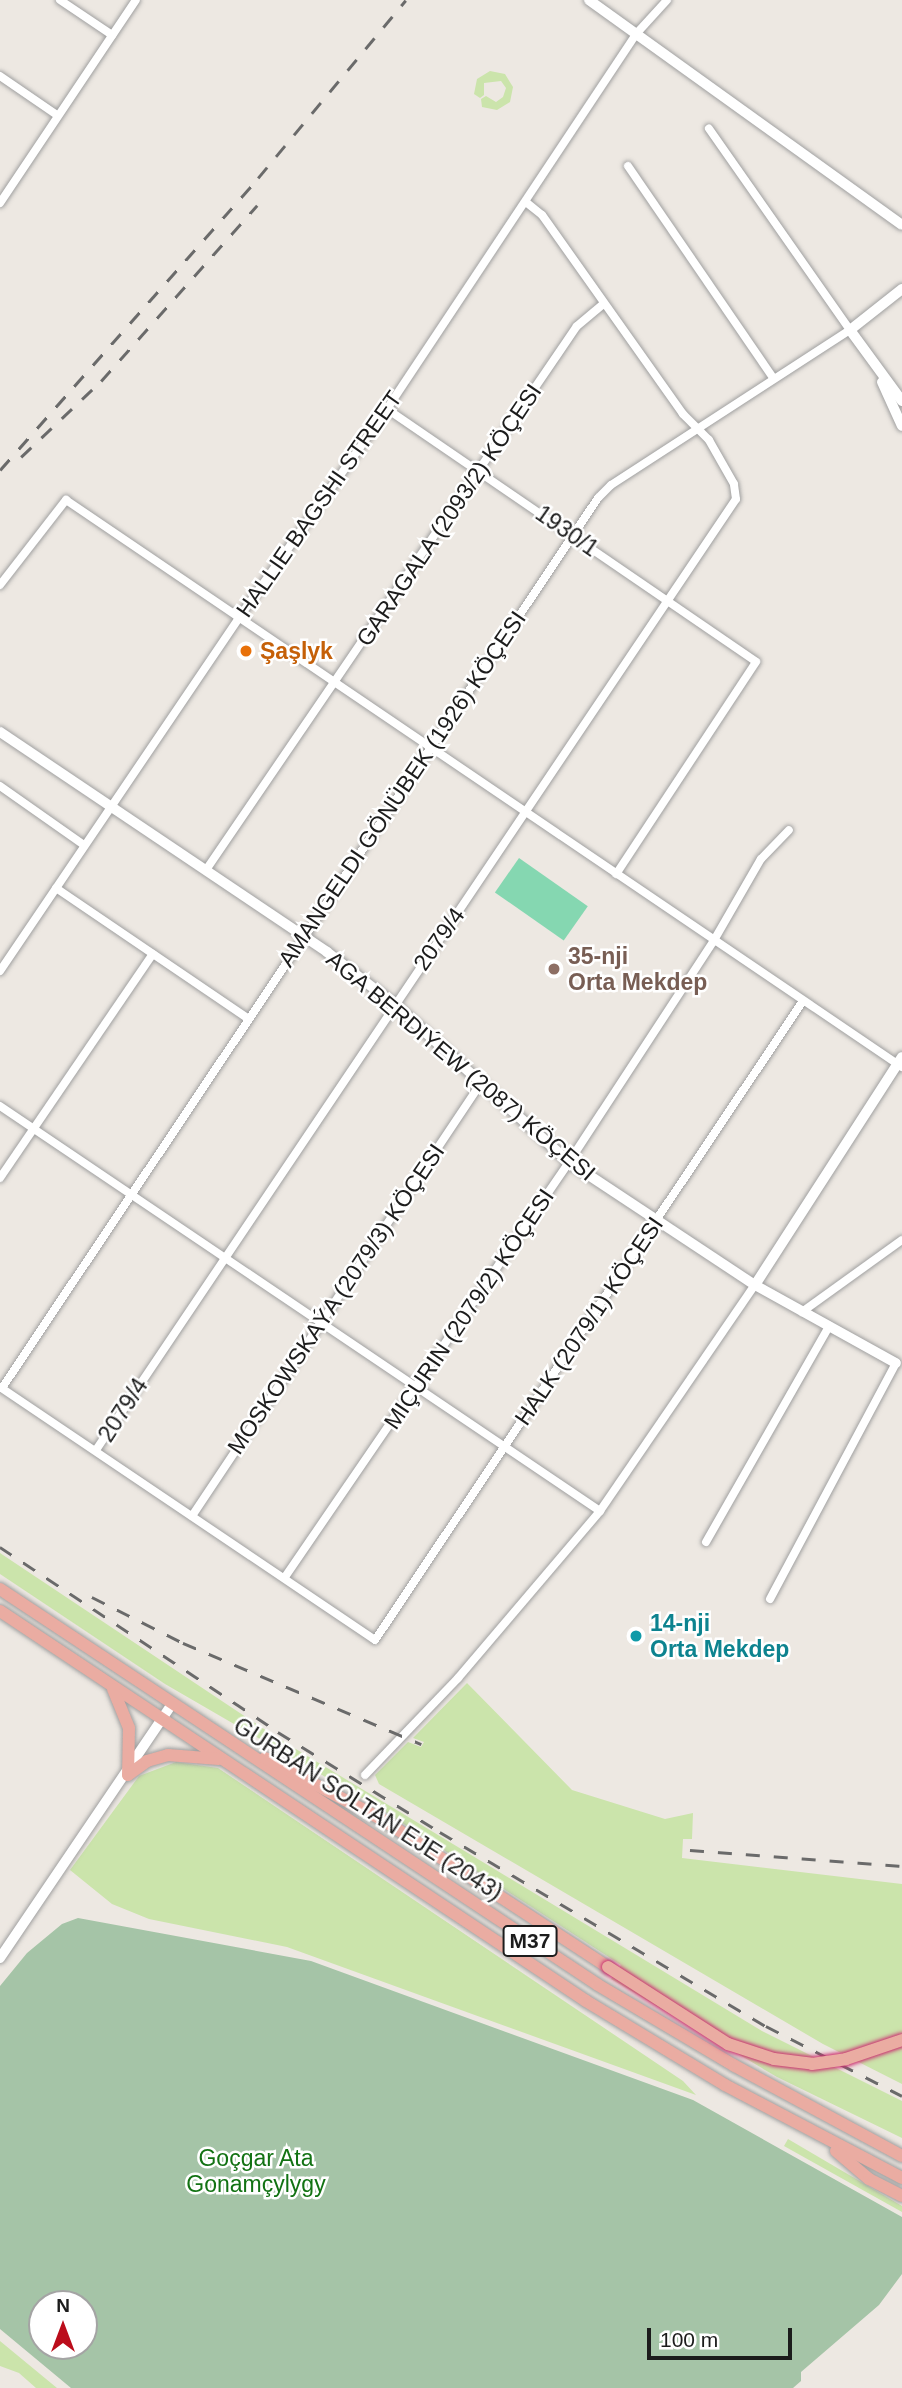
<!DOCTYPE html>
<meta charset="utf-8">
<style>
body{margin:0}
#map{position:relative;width:902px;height:2388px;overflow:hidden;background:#ede8e2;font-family:Arial,sans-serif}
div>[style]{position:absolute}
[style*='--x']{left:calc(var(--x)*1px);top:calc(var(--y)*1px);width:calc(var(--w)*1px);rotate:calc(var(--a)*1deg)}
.grass>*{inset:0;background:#cbe4ab}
.cemetery>*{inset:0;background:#a5c4a7}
.pitch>*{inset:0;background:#85d7b1;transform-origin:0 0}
.roads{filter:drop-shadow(0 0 2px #a0a0a0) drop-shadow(0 0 2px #a0a0a0)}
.minor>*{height:8px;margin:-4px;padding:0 4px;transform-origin:4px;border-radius:4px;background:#fff}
.tertiary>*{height:10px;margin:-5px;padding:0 5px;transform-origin:5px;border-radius:5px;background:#fff}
.trunk>*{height:12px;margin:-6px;padding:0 6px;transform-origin:6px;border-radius:6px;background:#eaaca2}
.rail>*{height:2.5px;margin-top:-1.25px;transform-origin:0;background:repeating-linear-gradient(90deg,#6a6a6a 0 14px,transparent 0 28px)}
.bridges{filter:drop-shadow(0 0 2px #cb2f70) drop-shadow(0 0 2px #cb2f70)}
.trunk-bridge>*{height:12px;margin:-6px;padding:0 6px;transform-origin:6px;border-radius:6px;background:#eaaca2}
.dots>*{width:19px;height:19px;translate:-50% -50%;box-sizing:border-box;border:4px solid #fff;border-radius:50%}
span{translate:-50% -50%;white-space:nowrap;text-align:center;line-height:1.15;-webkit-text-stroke:5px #fff;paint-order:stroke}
.shield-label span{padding:2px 5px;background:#fff;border:2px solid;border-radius:5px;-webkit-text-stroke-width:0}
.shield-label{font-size:21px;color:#1c1c1c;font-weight:700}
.street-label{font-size:23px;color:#1c1c1c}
.food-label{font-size:23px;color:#c56008;font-weight:700}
.left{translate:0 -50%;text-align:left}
.education-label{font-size:23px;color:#785e54;font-weight:700}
.culture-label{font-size:23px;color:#0d838f;font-weight:700}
.park-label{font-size:23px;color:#127213}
.north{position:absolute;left:28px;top:2290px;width:70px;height:70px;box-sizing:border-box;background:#fff;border:2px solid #a4a4a4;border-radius:50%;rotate:0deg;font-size:19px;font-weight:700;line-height:28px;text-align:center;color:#1c1c1c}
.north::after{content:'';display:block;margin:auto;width:24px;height:32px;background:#bb0d1b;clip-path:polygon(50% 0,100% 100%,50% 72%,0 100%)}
.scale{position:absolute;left:647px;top:2328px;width:145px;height:32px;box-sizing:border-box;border:4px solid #1c1c1c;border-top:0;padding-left:9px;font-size:21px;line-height:24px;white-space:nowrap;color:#1c1c1c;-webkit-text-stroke:5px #fff;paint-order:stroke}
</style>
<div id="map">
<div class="grass">
<div style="clip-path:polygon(490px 71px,505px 74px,513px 87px,510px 102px,497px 110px,482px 107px,481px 99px,486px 96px,496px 102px,503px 97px,506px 88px,501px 81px,484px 83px,484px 95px,480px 98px,474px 94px,477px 79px)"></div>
<div style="clip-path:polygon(0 1553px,276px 1737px,762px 2031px,902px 2101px,902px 2138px,777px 2077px,611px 1979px,621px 1965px,379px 1808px,165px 1684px,0 1574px)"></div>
<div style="clip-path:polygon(467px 1683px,572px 1790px,665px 1819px,693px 1813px,692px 1839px,683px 1839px,682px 1858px,902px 1884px,902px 2084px,823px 2044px,379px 1784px,375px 1775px,408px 1742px,421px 1747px,424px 1742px,413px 1738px)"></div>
<div style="clip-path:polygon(176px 1762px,218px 1768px,683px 2081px,696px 2095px,287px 1947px,149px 1919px,112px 1904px,70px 1870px,139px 1776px)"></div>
<div style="clip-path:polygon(788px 2139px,902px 2206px,902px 2212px,784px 2146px)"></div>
<div style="clip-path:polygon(0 2341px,57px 2388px,36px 2388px,19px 2373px,0 2366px)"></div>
</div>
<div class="cemetery">
<div style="clip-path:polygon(evenodd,78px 1918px,311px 1961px,693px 2100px,902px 2217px,902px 2274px,879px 2305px,801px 2372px,801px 2381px,793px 2388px,71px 2388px,0 2329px,0 1986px,27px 1953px,62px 1924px,78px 1918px,42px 2304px,84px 2304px,84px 2346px,42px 2346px,42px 2304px)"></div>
</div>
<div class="pitch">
<div style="left:519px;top:858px;width:84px;height:42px;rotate:35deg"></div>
</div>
<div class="roads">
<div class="minor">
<div style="--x:60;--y:0;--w:63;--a:33.9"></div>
<div style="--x:0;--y:76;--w:69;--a:34.4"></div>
<div style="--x:628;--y:166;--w:257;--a:55.6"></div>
<div style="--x:0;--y:203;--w:244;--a:-56.2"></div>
<div style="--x:387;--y:409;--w:447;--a:34.4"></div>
<div style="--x:756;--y:662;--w:254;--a:123.4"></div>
<div style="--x:0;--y:585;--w:108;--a:-52.2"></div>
<div style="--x:66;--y:500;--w:1010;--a:34.15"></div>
<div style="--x:0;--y:786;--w:103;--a:35.1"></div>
<div style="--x:206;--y:870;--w:658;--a:-55.71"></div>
<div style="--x:577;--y:326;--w:34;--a:-40"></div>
<div style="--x:56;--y:888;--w:231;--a:34.2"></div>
<div style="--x:0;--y:971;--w:425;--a:-55.9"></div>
<div style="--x:238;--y:619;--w:257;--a:-54.6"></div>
<div style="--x:387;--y:409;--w:450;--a:-56.4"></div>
<div style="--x:636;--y:34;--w:46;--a:-47.6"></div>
<div style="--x:0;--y:1106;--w:724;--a:34.02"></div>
<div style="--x:0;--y:1178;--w:271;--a:-55.7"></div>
<div style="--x:802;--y:1312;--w:123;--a:-35.8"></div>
<div style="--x:0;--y:1387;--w:452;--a:34"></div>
<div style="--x:375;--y:1640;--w:769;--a:-56.19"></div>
<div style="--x:2;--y:1388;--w:1071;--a:-56.19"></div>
<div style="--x:598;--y:498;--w:18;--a:-45"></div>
<div style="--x:611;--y:485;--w:285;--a:-33"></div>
<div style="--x:850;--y:330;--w:246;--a:-125"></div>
<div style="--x:96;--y:1450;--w:1146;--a:-56.06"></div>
<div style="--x:736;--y:499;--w:15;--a:-98"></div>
<div style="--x:734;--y:484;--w:51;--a:-119.6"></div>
<div style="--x:709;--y:440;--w:37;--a:-135"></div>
<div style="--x:683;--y:414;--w:244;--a:-125.3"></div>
<div style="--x:542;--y:215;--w:19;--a:-141"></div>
<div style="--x:192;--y:1516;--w:521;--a:-56.28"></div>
<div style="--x:706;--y:1542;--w:249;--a:-60.3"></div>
<div style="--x:285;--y:1577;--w:503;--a:-55.61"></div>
<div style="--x:569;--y:1162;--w:263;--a:-56.8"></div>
<div style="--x:713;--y:942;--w:96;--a:-60"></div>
<div style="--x:761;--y:859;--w:40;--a:-46"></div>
<div style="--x:770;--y:1599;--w:268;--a:-61.9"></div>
<div style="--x:365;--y:1775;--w:134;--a:-46.2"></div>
<div style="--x:458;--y:1678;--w:219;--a:-49.6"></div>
<div style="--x:600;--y:1511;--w:274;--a:-55.6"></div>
</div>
<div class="tertiary">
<div style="--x:589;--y:0;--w:385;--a:35.7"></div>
<div style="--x:902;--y:289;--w:66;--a:141.7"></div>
<div style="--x:850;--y:330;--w:88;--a:53.8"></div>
<div style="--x:882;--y:382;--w:48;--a:65.6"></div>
<div style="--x:0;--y:732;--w:394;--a:33.9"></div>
<div style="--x:327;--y:952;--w:85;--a:37.8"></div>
<div style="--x:394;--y:1004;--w:236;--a:42.1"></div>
<div style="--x:569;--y:1162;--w:223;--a:33.5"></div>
<div style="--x:755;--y:1285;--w:161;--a:29"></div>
<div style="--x:755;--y:1285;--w:271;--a:-57.2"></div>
<div style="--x:0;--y:1958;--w:305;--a:-55.9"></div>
</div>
<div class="trunk">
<div style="--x:0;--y:1589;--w:717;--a:33.51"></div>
<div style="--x:598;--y:1985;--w:159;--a:30.6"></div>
<div style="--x:735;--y:2066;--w:190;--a:28.3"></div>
<div style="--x:0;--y:1611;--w:704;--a:33.64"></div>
<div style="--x:586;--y:2001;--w:162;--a:31.1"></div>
<div style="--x:725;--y:2085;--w:200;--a:27.7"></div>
<div style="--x:113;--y:1689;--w:42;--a:67.7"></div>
<div style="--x:129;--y:1728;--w:47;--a:91.2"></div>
<div style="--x:265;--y:1758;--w:133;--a:27.7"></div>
<div style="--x:383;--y:1820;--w:269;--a:33.2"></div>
<div style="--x:128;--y:1775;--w:24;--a:-36"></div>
<div style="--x:147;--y:1761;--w:22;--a:-16"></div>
<div style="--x:168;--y:1755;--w:51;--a:4.5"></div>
<div style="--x:836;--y:2151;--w:43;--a:40.3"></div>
<div style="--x:869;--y:2179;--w:37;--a:27"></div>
</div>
</div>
<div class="rail">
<div style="--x:21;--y:457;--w:110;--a:-43.5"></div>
<div style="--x:101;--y:381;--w:235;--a:-48.4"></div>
<div style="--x:0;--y:470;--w:390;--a:-48.5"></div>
<div style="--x:258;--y:178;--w:231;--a:-50.3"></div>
<div style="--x:0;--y:1547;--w:334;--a:33.6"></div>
<div style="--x:278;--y:1732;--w:190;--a:31.7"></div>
<div style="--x:440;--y:1832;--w:379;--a:30.8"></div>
<div style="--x:766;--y:2026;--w:153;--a:27.2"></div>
<div style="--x:92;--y:1597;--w:102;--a:26.8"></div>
<div style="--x:183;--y:1643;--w:259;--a:23"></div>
<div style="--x:690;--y:1850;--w:213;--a:4.3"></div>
</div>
<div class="bridges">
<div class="trunk-bridge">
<div style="--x:608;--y:1967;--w:143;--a:32.7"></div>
<div style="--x:728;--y:2044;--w:48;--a:18.1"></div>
<div style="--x:774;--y:2059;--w:38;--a:7"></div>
<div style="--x:812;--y:2064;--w:34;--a:-8"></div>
<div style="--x:846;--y:2059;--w:59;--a:-18.7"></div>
</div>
</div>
<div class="dots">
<div style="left:246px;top:651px;background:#e8710a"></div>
<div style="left:554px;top:969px;background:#8d6e63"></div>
<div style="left:636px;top:1636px;background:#0f9aa8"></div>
</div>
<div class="shield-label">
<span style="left:530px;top:1941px">M37</span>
</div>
<div class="street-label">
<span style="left:319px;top:504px;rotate:-55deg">HALLIE BAGSHI STREET</span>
<span style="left:449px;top:515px;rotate:-56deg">GARAGALA (2093/2) KÖÇESI</span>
<span style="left:567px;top:531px;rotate:35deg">1930/1</span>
<span style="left:402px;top:789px;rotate:-56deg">AMANGELDI GÖNÜBEK (1926) KÖÇESI</span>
<span style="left:439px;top:939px;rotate:-55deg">2079/4</span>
<span style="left:461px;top:1066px;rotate:40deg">AGA BERDIÝEW (2087) KÖÇESI</span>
<span style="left:336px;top:1299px;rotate:-56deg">MOSKOWSKAÝA (2079/3) KÖÇESI</span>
<span style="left:469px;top:1309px;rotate:-56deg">MIÇURIN (2079/2) KÖÇESI</span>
<span style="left:589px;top:1321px;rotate:-56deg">HALK (2079/1) KÖÇESI</span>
<span style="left:123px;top:1410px;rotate:-57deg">2079/4</span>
<span style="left:368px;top:1809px;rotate:33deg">GURBAN SOLTAN EJE (2043)</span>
</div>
<div class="food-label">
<span class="left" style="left:260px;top:651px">Şaşlyk</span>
</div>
<div class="education-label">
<span class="left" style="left:568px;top:969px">35-nji<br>Orta Mekdep</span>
</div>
<div class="culture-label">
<span class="left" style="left:650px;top:1636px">14-nji<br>Orta Mekdep</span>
</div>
<div class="park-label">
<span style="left:256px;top:2171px">Goçgar Ata<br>Gonamçylygy</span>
</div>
<div class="north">N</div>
<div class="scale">100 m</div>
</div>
